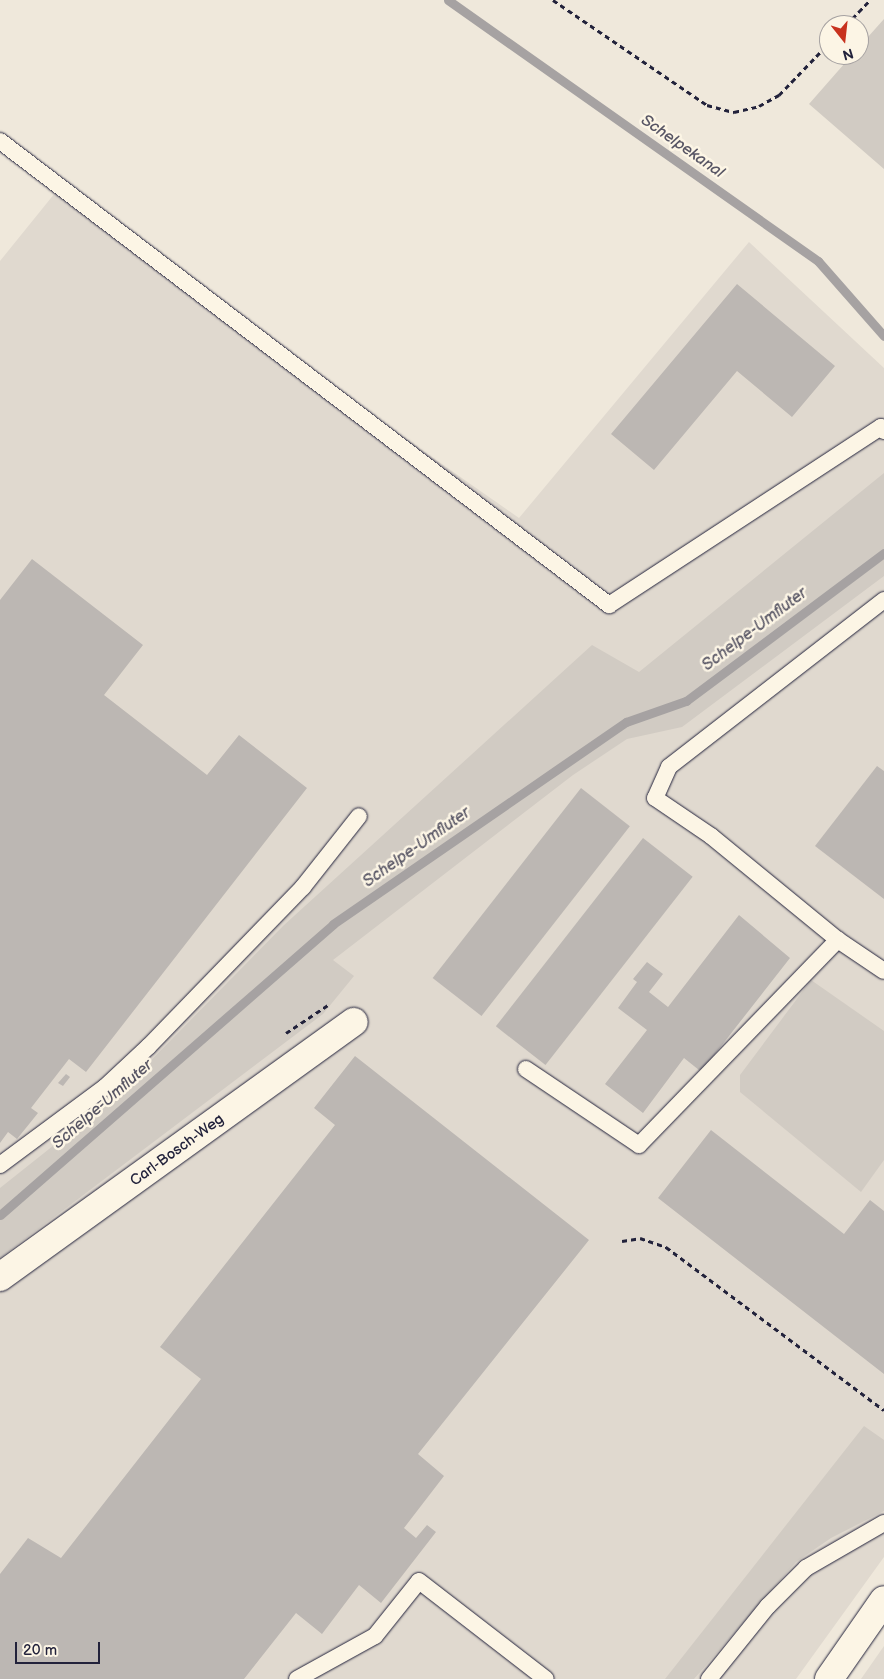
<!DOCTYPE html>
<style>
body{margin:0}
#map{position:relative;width:884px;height:1679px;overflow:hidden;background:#efe8db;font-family:"Balsamiq Sans",sans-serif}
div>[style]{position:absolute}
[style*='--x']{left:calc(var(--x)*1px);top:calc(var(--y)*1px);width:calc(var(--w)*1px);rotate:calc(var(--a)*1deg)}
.built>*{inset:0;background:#e0d9cf}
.green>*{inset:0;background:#d1cbc3}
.stream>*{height:9px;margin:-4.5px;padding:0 4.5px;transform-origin:4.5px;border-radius:4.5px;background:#a6a2a2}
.building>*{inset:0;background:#bcb7b3;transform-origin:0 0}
.path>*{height:3px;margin-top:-1.5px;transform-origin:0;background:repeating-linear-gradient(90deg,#22223b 0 5px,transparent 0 9px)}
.roads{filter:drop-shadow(0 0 1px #22223b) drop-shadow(0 0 1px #22223b)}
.lane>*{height:16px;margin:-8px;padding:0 8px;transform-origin:8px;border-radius:8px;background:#fcf5e5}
.street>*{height:28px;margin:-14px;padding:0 14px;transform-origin:14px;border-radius:14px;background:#fcf5e5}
.primary>*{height:28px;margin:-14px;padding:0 14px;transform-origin:14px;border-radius:14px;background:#fcf5e5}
span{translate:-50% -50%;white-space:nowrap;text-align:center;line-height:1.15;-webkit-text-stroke:5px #fcf5e5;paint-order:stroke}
.street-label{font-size:15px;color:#22223b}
.water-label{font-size:16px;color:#575564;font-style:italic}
.north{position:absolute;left:819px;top:15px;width:50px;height:50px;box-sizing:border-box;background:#fcf5e5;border:1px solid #a5a1a1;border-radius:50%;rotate:164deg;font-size:14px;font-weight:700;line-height:20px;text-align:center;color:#22223b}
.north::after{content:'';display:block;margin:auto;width:18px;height:22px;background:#c8321e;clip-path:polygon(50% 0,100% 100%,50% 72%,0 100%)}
.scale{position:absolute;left:15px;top:1642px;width:85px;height:22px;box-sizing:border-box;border:2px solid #22223b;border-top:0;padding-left:6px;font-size:15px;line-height:18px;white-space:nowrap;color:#22223b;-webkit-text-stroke:4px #fcf5e5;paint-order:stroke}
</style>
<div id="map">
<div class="built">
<div style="clip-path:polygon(55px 193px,519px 518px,749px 242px,884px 368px,884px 1557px,796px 1679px,0 1679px,0 261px)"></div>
<div style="clip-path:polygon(884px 1646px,884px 1679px,861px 1679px)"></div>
</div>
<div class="green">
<div style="clip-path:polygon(884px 19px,884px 169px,809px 104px,852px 55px,859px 55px,859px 47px)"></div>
<div style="clip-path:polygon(884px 473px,884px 576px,682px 727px,627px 739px,573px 775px,333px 960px,354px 976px,323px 1014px,0 1258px,0 1188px,117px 1095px,283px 926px,592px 645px,639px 672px)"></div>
<div style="clip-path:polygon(811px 980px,884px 1031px,884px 1160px,861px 1192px,740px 1092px,740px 1075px)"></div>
<div style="clip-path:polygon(864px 1426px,884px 1440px,884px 1511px,831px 1538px,796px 1562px,694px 1679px,665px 1679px)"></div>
</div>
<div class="stream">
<div style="--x:448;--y:0;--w:453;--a:35.2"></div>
<div style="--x:818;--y:261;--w:100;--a:48.7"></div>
<div style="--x:0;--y:1215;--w:442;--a:-41.1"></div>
<div style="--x:333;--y:924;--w:356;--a:-34.6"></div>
<div style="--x:626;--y:722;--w:64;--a:-19.3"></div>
<div style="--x:686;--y:701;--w:247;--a:-36.8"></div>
</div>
<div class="building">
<div style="clip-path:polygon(737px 284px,835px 366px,792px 417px,737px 371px,654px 470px,611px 434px)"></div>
<div style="clip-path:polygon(32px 559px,143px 645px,104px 695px,207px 775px,239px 735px,307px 788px,86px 1072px,69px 1059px,31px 1108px,38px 1113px,17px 1139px,8px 1132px,0 1143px,0 600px)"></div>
<div style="clip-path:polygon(877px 766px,884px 771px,884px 899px,815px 846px)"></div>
<div style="left:581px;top:788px;width:62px;height:241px;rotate:38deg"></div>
<div style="left:643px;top:838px;width:63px;height:239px;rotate:38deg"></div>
<div style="clip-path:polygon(739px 915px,790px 958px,704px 1068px,699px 1070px,684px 1058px,643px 1113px,605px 1084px,647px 1030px,618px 1008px,637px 982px,633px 979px,647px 962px,663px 974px,649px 992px,668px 1007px)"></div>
<div style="clip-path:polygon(355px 1056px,589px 1240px,418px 1454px,444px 1476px,404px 1528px,416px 1538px,427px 1525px,436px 1532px,381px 1603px,359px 1585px,322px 1634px,296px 1613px,244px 1679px,0 1679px,0 1574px,28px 1538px,61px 1558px,201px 1379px,160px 1347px,335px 1125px,314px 1108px)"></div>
<div style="clip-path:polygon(66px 1074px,70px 1077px,63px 1086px,58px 1083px)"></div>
<div style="clip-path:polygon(711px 1130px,844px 1234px,870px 1200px,884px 1211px,884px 1374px,658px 1198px)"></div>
</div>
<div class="path">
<div style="--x:553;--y:0;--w:186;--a:34.3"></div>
<div style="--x:707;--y:105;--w:28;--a:15"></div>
<div style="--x:734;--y:112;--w:26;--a:-13"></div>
<div style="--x:759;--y:106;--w:23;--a:-29"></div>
<div style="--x:779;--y:95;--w:72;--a:-46.1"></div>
<div style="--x:846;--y:25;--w:35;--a:-46"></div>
<div style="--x:286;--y:1033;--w:50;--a:-33.7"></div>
<div style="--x:622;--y:1241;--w:18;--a:-9"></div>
<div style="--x:640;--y:1238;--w:28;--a:19"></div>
<div style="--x:666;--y:1247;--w:272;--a:36.8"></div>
</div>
<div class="roads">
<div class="lane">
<div style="--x:0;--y:141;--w:766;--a:37.3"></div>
<div style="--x:609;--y:605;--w:325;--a:-33.2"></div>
<div style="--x:881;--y:427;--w:5;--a:53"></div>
<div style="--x:884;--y:600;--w:272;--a:142.2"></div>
<div style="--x:669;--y:767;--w:34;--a:114"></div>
<div style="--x:655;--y:798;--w:68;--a:34.2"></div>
<div style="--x:711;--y:836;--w:164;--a:39.3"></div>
<div style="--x:838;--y:940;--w:55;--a:34"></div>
<div style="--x:526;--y:1069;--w:136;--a:33.9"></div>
<div style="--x:639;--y:1145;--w:286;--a:-45.9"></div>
<div style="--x:0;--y:1165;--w:131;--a:-36.6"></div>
<div style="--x:105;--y:1087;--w:60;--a:-43"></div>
<div style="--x:149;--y:1046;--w:221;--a:-45.9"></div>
<div style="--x:303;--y:887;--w:90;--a:-51.7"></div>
<div style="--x:297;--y:1679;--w:89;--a:-28.9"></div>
<div style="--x:375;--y:1636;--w:70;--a:-51.3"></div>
<div style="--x:419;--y:1581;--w:160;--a:37.7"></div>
<div style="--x:709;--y:1679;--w:94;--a:-51.1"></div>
<div style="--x:768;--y:1606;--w:54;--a:-45"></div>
<div style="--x:806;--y:1568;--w:90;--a:-30"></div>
</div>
<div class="street">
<div style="--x:0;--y:1277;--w:436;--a:-35.8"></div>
</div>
<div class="primary">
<div style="--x:829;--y:1679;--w:96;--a:-55.2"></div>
</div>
</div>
<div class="street-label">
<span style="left:177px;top:1150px;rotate:-36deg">Carl-Bosch-Weg</span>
</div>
<div class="water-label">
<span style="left:682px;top:147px;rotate:35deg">Schelpekanal</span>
<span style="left:755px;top:630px;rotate:-37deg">Schelpe-Umfluter</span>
<span style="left:417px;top:848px;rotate:-35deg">Schelpe-Umfluter</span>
<span style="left:103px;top:1105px;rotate:-41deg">Schelpe-Umfluter</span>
</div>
<div class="north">N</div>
<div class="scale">20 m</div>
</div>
